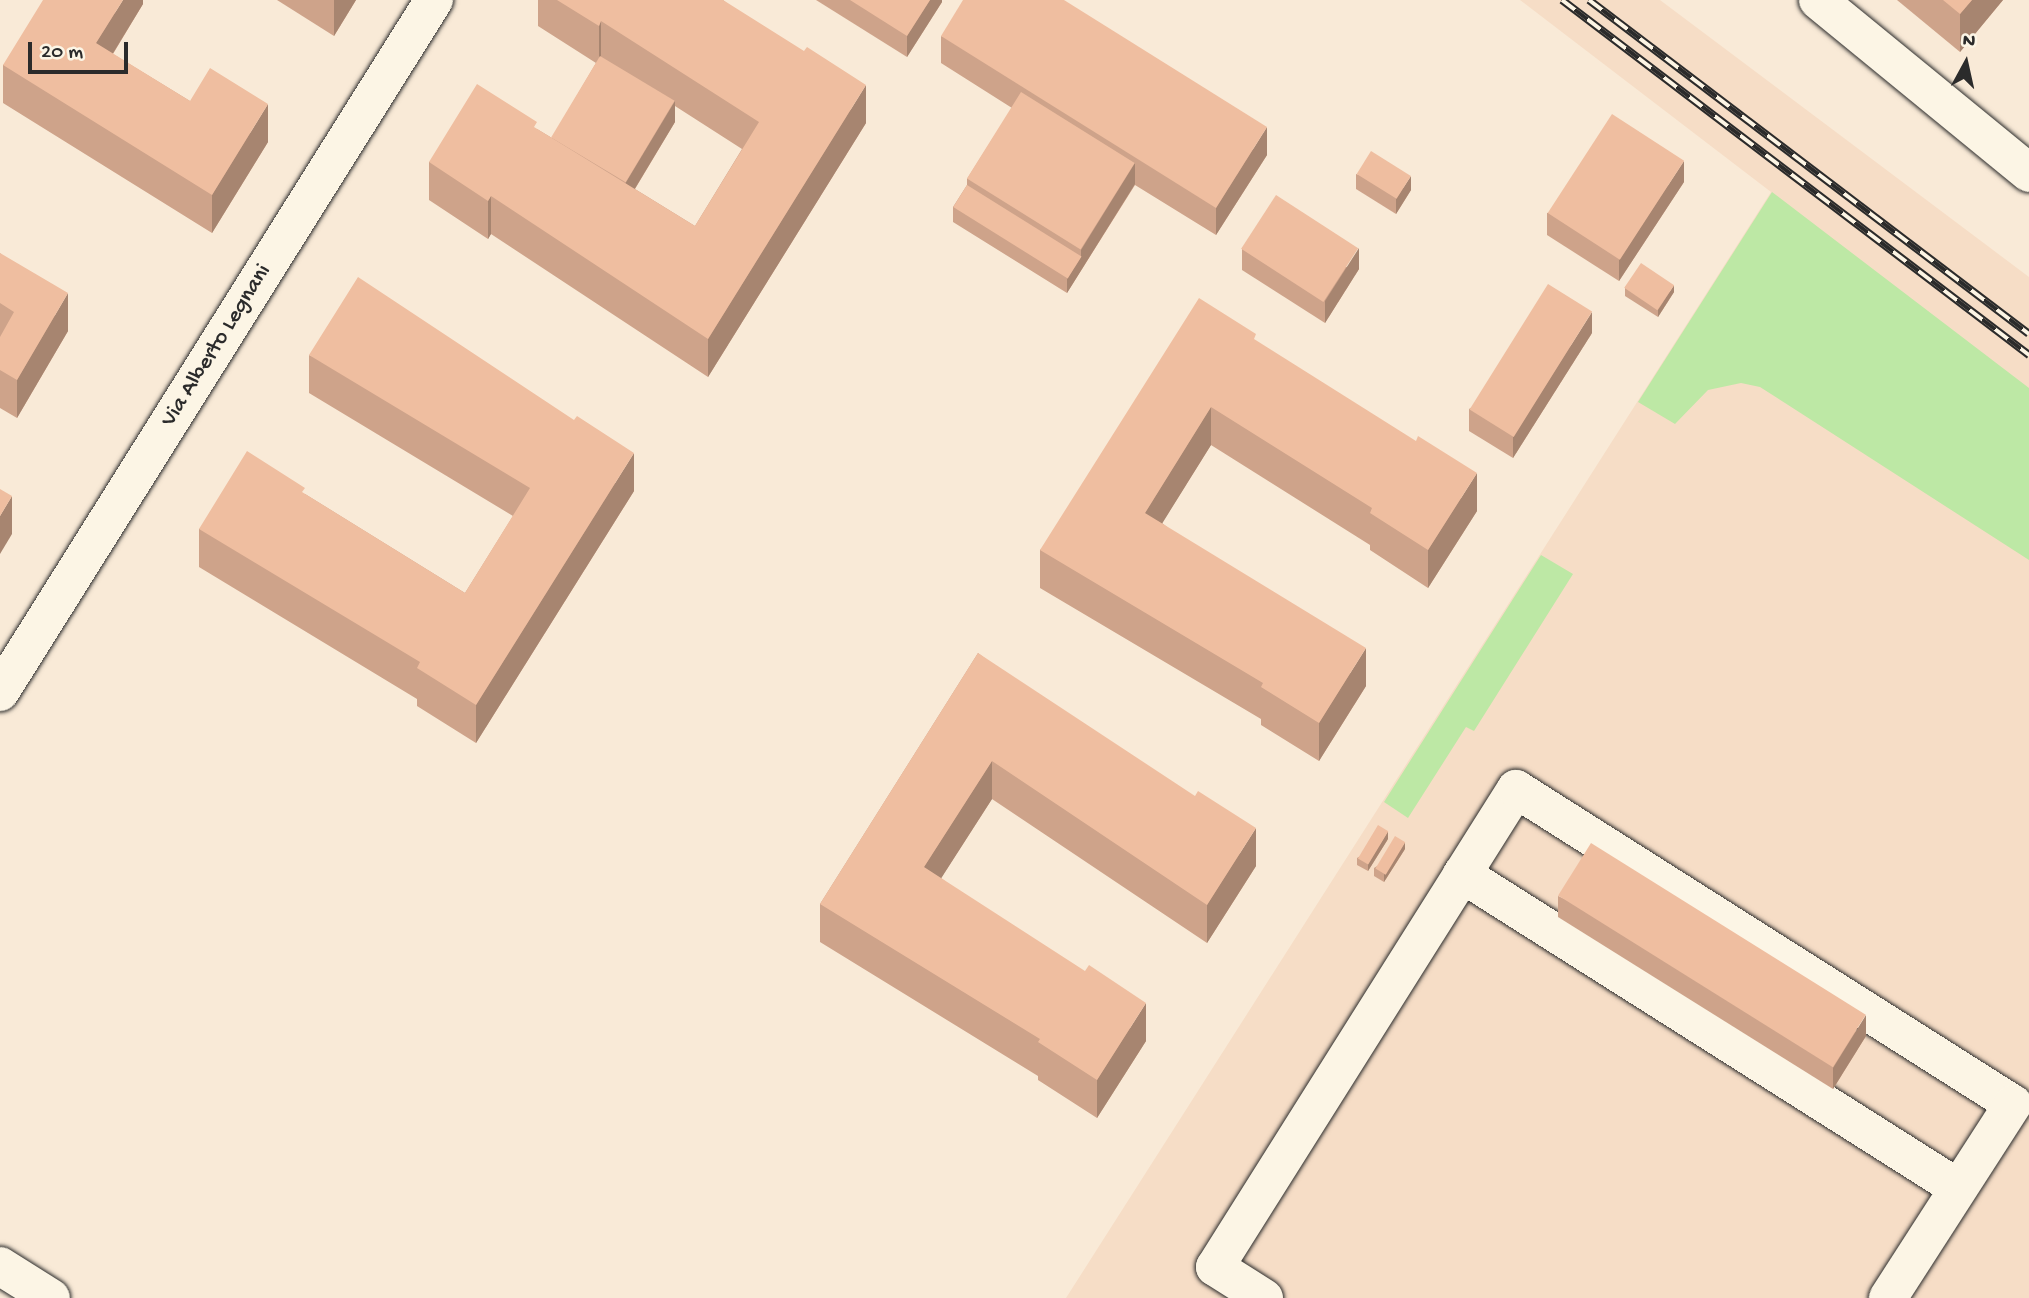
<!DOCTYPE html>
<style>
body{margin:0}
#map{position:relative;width:2029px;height:1298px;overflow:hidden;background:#f9ead7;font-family:"Gochi Hand",sans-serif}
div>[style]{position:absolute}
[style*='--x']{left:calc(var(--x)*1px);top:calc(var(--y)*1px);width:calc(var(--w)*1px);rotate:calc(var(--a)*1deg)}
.built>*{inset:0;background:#f6ddc6}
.green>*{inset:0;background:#bde8a5}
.roads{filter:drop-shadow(0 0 2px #2b2b2b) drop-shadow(0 0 2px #2b2b2b)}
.minor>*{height:38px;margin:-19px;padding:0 19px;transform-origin:19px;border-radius:19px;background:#fcf5e5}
.rail>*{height:8px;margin-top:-4px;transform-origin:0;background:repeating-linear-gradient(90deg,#fcf5e5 0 16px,#2b2b2b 0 32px);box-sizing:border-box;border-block:2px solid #2b2b2b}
.wall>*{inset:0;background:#cea38a}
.shaded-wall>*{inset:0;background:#a78570}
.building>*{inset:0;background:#efbea0;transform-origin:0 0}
span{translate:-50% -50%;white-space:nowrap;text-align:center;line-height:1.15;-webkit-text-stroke:5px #fcf5e5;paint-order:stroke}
.street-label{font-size:23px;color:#2b2b2b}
.north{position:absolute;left:1931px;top:28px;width:70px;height:70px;-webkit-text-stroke:5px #fcf5e5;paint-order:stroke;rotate:8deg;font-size:19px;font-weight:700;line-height:28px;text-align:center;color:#2b2b2b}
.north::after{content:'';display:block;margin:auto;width:24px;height:32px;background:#2b2b2b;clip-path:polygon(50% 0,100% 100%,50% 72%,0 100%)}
.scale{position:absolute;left:28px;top:42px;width:100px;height:32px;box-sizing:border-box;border:4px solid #2b2b2b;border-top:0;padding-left:9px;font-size:21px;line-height:24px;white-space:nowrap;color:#2b2b2b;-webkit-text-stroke:5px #fcf5e5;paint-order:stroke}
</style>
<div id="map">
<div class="built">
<div style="clip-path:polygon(1520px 0,1660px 0,2029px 277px,2029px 1298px,1066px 1298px,1771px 192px)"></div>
</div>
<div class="green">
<div style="clip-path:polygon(1772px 192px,2029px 388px,2029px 560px,1760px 387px,1741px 383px,1708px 390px,1675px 424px,1638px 402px)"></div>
<div style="clip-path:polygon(1541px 555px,1573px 574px,1474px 731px,1466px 727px,1408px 818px,1384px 802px)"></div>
</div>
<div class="roads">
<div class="minor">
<div style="--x:1818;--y:0;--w:273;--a:39.3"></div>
<div style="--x:0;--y:692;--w:817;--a:-57.91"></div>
<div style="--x:1462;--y:874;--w:587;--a:32.34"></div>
<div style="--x:0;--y:1266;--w:60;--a:32.1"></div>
<div style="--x:1264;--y:1298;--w:58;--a:-147.7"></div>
<div style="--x:1215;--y:1267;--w:565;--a:-57.8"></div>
<div style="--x:1516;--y:789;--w:588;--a:32.37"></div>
<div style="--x:2013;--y:1104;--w:231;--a:122.8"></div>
</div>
</div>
<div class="rail">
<div style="--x:1562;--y:0;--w:587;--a:37.24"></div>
<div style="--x:1589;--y:0;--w:552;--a:37.2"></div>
</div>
<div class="wall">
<div style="clip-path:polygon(143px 0,143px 4px,113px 54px,190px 101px,268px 142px,212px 233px,3px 103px,3px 65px)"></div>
<div style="clip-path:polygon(277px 0,356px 0,334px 36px)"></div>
<div style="clip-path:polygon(evenodd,538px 0,723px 0,866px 123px,708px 377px,491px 234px,488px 239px,429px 200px,429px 162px,537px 129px,552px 138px,596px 63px,538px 26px,538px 0,675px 106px,742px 149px,695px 226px,635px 189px,675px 122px,675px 106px)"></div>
<div style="clip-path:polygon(816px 0,942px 0,942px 2px,907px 57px)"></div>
<div style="clip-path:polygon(1897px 0,2003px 0,1960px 52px)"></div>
<div style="clip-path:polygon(941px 36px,1267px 155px,1216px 235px,1135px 185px,1067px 293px,953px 222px,953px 207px,967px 185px,967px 179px,1012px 108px,941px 63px)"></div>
<div style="clip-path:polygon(1356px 174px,1411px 190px,1396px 214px,1356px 189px)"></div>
<div style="clip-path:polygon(1684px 182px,1619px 281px,1547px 235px,1547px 213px)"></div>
<div style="clip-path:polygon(1242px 249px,1359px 269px,1325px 323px,1242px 270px)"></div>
<div style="clip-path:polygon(0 253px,68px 331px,17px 418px,0 408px)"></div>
<div style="clip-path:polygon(1625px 288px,1674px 292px,1658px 317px,1625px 296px)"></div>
<div style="clip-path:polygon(1592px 333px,1513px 458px,1469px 431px,1469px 409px)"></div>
<div style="clip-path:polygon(1256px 341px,1477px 511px,1428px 588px,1370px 550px,1370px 545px,1211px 445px,1162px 523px,1366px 686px,1319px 761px,1261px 725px,1261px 719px,1040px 588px,1040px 550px)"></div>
<div style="clip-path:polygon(309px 355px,634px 491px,476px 743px,417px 706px,417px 699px,199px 567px,199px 529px,305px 494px,465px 593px,513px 516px,309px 393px)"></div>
<div style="clip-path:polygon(978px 653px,1256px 866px,1207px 943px,992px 799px,941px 878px,1146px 1041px,1097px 1118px,1038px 1080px,1038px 1076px,820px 942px,820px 904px)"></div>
<div style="clip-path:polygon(1388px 839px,1368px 871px,1357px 865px,1357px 858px)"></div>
<div style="clip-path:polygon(1405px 849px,1384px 882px,1374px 876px,1374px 868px)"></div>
<div style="clip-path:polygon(1558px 896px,1866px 1036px,1833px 1089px,1558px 917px)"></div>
</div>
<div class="shaded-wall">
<div style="clip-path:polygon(123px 0,143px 0,143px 4px,96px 81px,96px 43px)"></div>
<div style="clip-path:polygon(334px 0,356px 0,334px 36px)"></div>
<div style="clip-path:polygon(930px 0,942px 0,942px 2px,907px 57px,907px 36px)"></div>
<div style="clip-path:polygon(1972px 0,2003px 0,1960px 52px,1960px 14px)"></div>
<div style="clip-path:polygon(601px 21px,601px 59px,599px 64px,599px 26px)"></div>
<div style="clip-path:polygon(866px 85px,866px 123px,708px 377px,708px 339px)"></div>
<div style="clip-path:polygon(675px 101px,675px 122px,625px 205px,625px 184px)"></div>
<div style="clip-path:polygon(268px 104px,268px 142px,212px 233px,212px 195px)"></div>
<div style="clip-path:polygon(1267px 127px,1267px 155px,1216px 235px,1216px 208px)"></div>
<div style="clip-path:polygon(1684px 161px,1684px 182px,1619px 281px,1619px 260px)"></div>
<div style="clip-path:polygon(1135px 163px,1135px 184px,1067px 293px,1067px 279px,1081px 257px,1081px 250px)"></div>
<div style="clip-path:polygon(1411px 176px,1411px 190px,1396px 214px,1396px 199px)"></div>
<div style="clip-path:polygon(491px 196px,491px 234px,488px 239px,488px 201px)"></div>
<div style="clip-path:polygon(1359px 248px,1359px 269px,1325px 323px,1325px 301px)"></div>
<div style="clip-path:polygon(1674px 285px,1674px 292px,1658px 317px,1658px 310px)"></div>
<div style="clip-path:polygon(68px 293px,68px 331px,17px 418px,17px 380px)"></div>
<div style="clip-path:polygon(1592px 312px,1592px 333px,1513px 458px,1513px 437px)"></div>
<div style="clip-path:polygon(1211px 407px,1211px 445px,1145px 551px,1145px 513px)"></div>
<div style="clip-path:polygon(634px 453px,634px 491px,476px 743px,476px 705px)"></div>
<div style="clip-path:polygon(1477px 473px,1477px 511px,1428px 588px,1428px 550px)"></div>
<div style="clip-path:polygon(12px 496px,12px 534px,0 554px,0 516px)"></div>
<div style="clip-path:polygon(1366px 648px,1366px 686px,1319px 761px,1319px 723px)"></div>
<div style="clip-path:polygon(992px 761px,992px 799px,924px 905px,924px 867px)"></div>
<div style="clip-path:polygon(1256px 828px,1256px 866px,1207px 943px,1207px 905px)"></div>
<div style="clip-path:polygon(1388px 831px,1388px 839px,1368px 871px,1368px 864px)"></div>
<div style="clip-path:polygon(1405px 842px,1405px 849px,1384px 882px,1384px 875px)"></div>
<div style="clip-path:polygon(1146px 1003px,1146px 1041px,1097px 1118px,1097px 1080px)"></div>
<div style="clip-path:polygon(1866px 1015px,1866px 1036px,1833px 1089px,1833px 1068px)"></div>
</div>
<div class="building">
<div style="clip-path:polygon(43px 0,123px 0,96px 43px,190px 101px,210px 68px,268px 104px,212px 195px,3px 65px)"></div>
<div style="clip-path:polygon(557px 0,723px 0,804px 51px,807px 47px,866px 85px,708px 339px,491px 196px,488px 201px,429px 162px,477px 84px,537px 122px,534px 127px,695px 226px,759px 122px,601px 21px,599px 26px)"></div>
<div style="clip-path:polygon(850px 0,930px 0,907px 36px)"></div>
<div style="clip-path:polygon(963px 0,1064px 0,1267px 127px,1216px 208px,941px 36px)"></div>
<div style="clip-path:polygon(1943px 0,1972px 0,1960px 14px)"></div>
<div style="left:600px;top:56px;width:87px;height:95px;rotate:31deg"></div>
<div style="left:1021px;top:92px;width:134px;height:102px;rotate:32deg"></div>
<div style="left:1612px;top:114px;width:86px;height:118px;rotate:33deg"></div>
<div style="left:1371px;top:151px;width:47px;height:27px;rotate:32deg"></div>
<div style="left:967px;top:185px;width:135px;height:26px;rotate:32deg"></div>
<div style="left:1276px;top:195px;width:98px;height:64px;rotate:33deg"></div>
<div style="clip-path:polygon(0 253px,68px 293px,17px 380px,0 370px,0 337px,14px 312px,0 303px)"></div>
<div style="left:1641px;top:263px;width:40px;height:30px;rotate:34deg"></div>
<div style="clip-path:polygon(358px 277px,574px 420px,577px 416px,634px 453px,476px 705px,417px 668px,420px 662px,199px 529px,247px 451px,305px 488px,302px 492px,465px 593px,530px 488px,309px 355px)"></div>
<div style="left:1548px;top:284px;width:52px;height:148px;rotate:32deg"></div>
<div style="clip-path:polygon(1199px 298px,1256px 334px,1254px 339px,1416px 441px,1418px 436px,1477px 473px,1428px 550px,1370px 513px,1372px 508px,1211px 407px,1145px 513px,1366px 648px,1319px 723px,1261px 687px,1263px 683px,1040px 550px)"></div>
<div style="clip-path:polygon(0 489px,12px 496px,0 516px)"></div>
<div style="clip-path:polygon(978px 653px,1195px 796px,1198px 791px,1256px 828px,1207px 905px,992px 761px,924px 867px,1085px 971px,1089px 965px,1146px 1003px,1097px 1080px,1038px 1042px,1040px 1039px,820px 904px)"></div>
<div style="left:1378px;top:825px;width:12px;height:39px;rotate:31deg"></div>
<div style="left:1395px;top:836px;width:12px;height:38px;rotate:31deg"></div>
<div style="left:1591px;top:843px;width:324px;height:62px;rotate:32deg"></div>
</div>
<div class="street-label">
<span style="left:217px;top:346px;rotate:-58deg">Via Alberto Legnani</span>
</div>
<div class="north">N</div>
<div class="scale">20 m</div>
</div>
